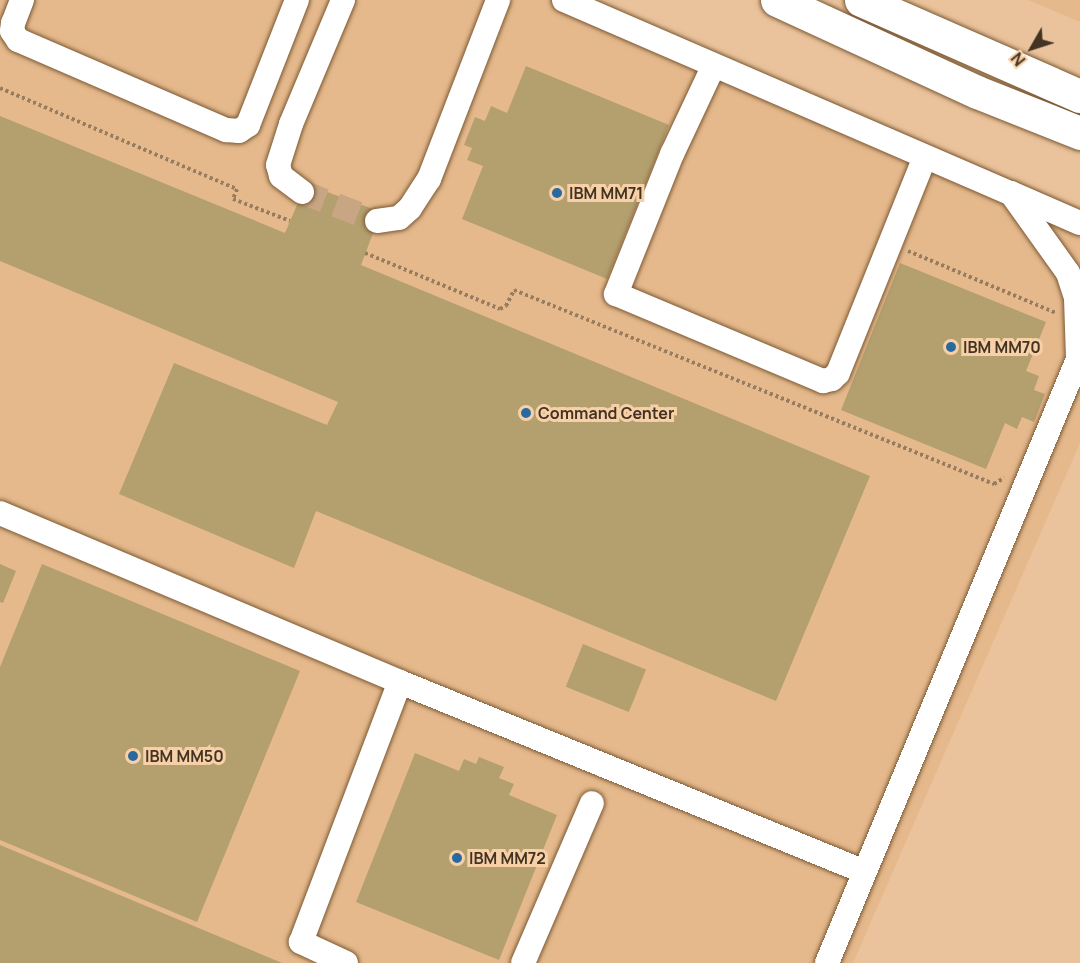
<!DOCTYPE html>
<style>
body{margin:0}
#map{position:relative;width:1080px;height:963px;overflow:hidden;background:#eac39c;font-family:Manrope,sans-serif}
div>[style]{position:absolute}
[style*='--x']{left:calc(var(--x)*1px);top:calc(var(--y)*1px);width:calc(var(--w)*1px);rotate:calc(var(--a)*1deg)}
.built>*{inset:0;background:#e5b98c}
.building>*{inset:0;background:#b49f6f;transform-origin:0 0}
.minor-tunnel>*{height:24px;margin-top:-12px;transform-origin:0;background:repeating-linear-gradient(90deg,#c8a684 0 24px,transparent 0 36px)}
.path>*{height:4px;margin-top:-2px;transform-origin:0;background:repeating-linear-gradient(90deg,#977c60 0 3px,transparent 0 6px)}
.roads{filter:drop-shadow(0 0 2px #7b5934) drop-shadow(0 0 2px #7b5934)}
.minor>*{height:24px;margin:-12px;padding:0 12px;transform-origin:12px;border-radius:12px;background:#fff}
.highway>*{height:33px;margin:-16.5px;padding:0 16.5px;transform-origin:16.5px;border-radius:16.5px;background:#fff}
.dots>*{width:16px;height:16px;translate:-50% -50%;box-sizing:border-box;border:3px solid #f7d0a8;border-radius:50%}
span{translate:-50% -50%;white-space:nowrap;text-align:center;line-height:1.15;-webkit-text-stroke:6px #f7d0a8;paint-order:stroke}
.poi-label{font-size:16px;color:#423323;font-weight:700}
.left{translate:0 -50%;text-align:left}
.north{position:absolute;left:1002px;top:18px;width:60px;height:60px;-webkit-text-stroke:4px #f7d0a8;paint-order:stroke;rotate:231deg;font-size:16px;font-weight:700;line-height:24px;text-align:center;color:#423323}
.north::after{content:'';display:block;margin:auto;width:21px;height:27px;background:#423323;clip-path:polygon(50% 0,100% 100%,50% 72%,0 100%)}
</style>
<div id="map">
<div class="built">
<div style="clip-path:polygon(0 0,594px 0,1080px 208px,1080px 443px,853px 963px,0 963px)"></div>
<div style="clip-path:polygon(1028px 0,1080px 0,1080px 22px)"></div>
</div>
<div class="building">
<div style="clip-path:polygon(526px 66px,669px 125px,607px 279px,462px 219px,483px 166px,467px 160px,472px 148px,464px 145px,475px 117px,485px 121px,491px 106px,507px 113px)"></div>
<div style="clip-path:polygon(0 116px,285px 233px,306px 184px,381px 212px,361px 265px,870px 476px,776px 701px,316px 511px,294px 568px,119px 494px,174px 363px,327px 425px,338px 402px,0 261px)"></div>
<div style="clip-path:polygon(900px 263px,1046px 322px,1026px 371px,1039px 376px,1034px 390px,1045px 394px,1034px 422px,1022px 417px,1017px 429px,1005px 423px,986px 469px,841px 410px)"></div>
<div style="clip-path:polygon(0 564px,16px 571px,3px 603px,0 602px)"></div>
<div style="clip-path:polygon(42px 564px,300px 671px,197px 922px,0 840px,0 667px)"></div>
<div style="left:583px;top:644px;width:68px;height:46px;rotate:22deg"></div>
<div style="clip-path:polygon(415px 753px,459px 771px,464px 759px,476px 764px,479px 757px,504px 767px,499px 778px,514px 784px,509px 795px,557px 815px,499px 960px,356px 902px)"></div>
<div style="clip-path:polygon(0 845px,282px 963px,0 963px)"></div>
</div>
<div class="minor-tunnel">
<div style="--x:302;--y:192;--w:80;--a:21.1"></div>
</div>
<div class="path">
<div style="--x:0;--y:88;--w:258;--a:23.1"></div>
<div style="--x:237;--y:189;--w:11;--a:112"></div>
<div style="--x:233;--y:199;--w:61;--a:21.1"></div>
<div style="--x:908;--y:251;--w:160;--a:22.7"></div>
<div style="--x:365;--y:253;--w:146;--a:22.5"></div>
<div style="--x:500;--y:309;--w:7;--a:-27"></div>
<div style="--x:506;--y:306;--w:18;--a:-63"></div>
<div style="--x:514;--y:290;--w:518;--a:22.01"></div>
<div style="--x:994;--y:484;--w:12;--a:-31"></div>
</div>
<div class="roads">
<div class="minor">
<div style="--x:22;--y:0;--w:25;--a:111"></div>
<div style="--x:13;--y:23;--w:8;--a:97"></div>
<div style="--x:12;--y:31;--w:11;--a:56"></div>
<div style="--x:18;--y:40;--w:227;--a:23.4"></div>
<div style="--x:226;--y:130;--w:13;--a:4"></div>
<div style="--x:239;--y:131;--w:11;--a:-34"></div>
<div style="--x:248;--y:125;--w:134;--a:-68.6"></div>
<div style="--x:564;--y:0;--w:487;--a:23.4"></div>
<div style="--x:1011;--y:193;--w:98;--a:54.5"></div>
<div style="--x:1068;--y:273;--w:26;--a:72"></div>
<div style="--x:1076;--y:298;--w:61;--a:88.1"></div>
<div style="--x:1078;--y:359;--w:654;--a:112.57"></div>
<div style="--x:713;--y:67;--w:96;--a:115.2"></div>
<div style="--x:672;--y:154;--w:151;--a:111.8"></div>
<div style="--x:616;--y:294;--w:225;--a:22.8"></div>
<div style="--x:823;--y:381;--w:9;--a:-13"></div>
<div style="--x:832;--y:379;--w:8;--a:-45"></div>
<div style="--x:838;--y:373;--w:233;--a:-68.1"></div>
<div style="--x:302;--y:192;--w:26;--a:-143"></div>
<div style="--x:281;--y:176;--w:11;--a:-105"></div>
<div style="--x:278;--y:165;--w:43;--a:-72.4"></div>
<div style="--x:291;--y:124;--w:134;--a:-67.2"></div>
<div style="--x:1011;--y:193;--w:75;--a:23.5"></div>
<div style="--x:377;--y:221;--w:22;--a:-8"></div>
<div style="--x:399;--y:218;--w:15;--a:-42"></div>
<div style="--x:410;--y:208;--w:35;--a:-57"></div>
<div style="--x:429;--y:179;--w:192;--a:-68.9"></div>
<div style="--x:0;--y:513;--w:434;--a:22.9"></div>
<div style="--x:400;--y:682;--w:502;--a:22.23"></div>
<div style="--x:346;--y:963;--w:50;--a:-155"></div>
<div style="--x:301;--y:942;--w:278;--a:-69.2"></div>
<div style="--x:523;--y:963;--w:174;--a:-66.7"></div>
</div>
<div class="highway">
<div style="--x:777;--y:0;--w:220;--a:24.7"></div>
<div style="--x:977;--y:92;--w:111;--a:21.7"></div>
<div style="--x:861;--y:0;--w:239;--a:23.7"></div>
</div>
</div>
<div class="dots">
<div style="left:557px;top:193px;background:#286aa0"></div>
<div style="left:951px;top:347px;background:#286aa0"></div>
<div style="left:526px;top:413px;background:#286aa0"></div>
<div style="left:133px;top:756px;background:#286aa0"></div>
<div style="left:457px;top:858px;background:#286aa0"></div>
</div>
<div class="poi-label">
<span class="left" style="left:569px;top:193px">IBM MM71</span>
<span class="left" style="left:963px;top:347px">IBM MM70</span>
<span class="left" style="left:538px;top:413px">Command Center</span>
<span class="left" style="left:145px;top:756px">IBM MM50</span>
<span class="left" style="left:469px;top:858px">IBM MM72</span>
</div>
<div class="north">N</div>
</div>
